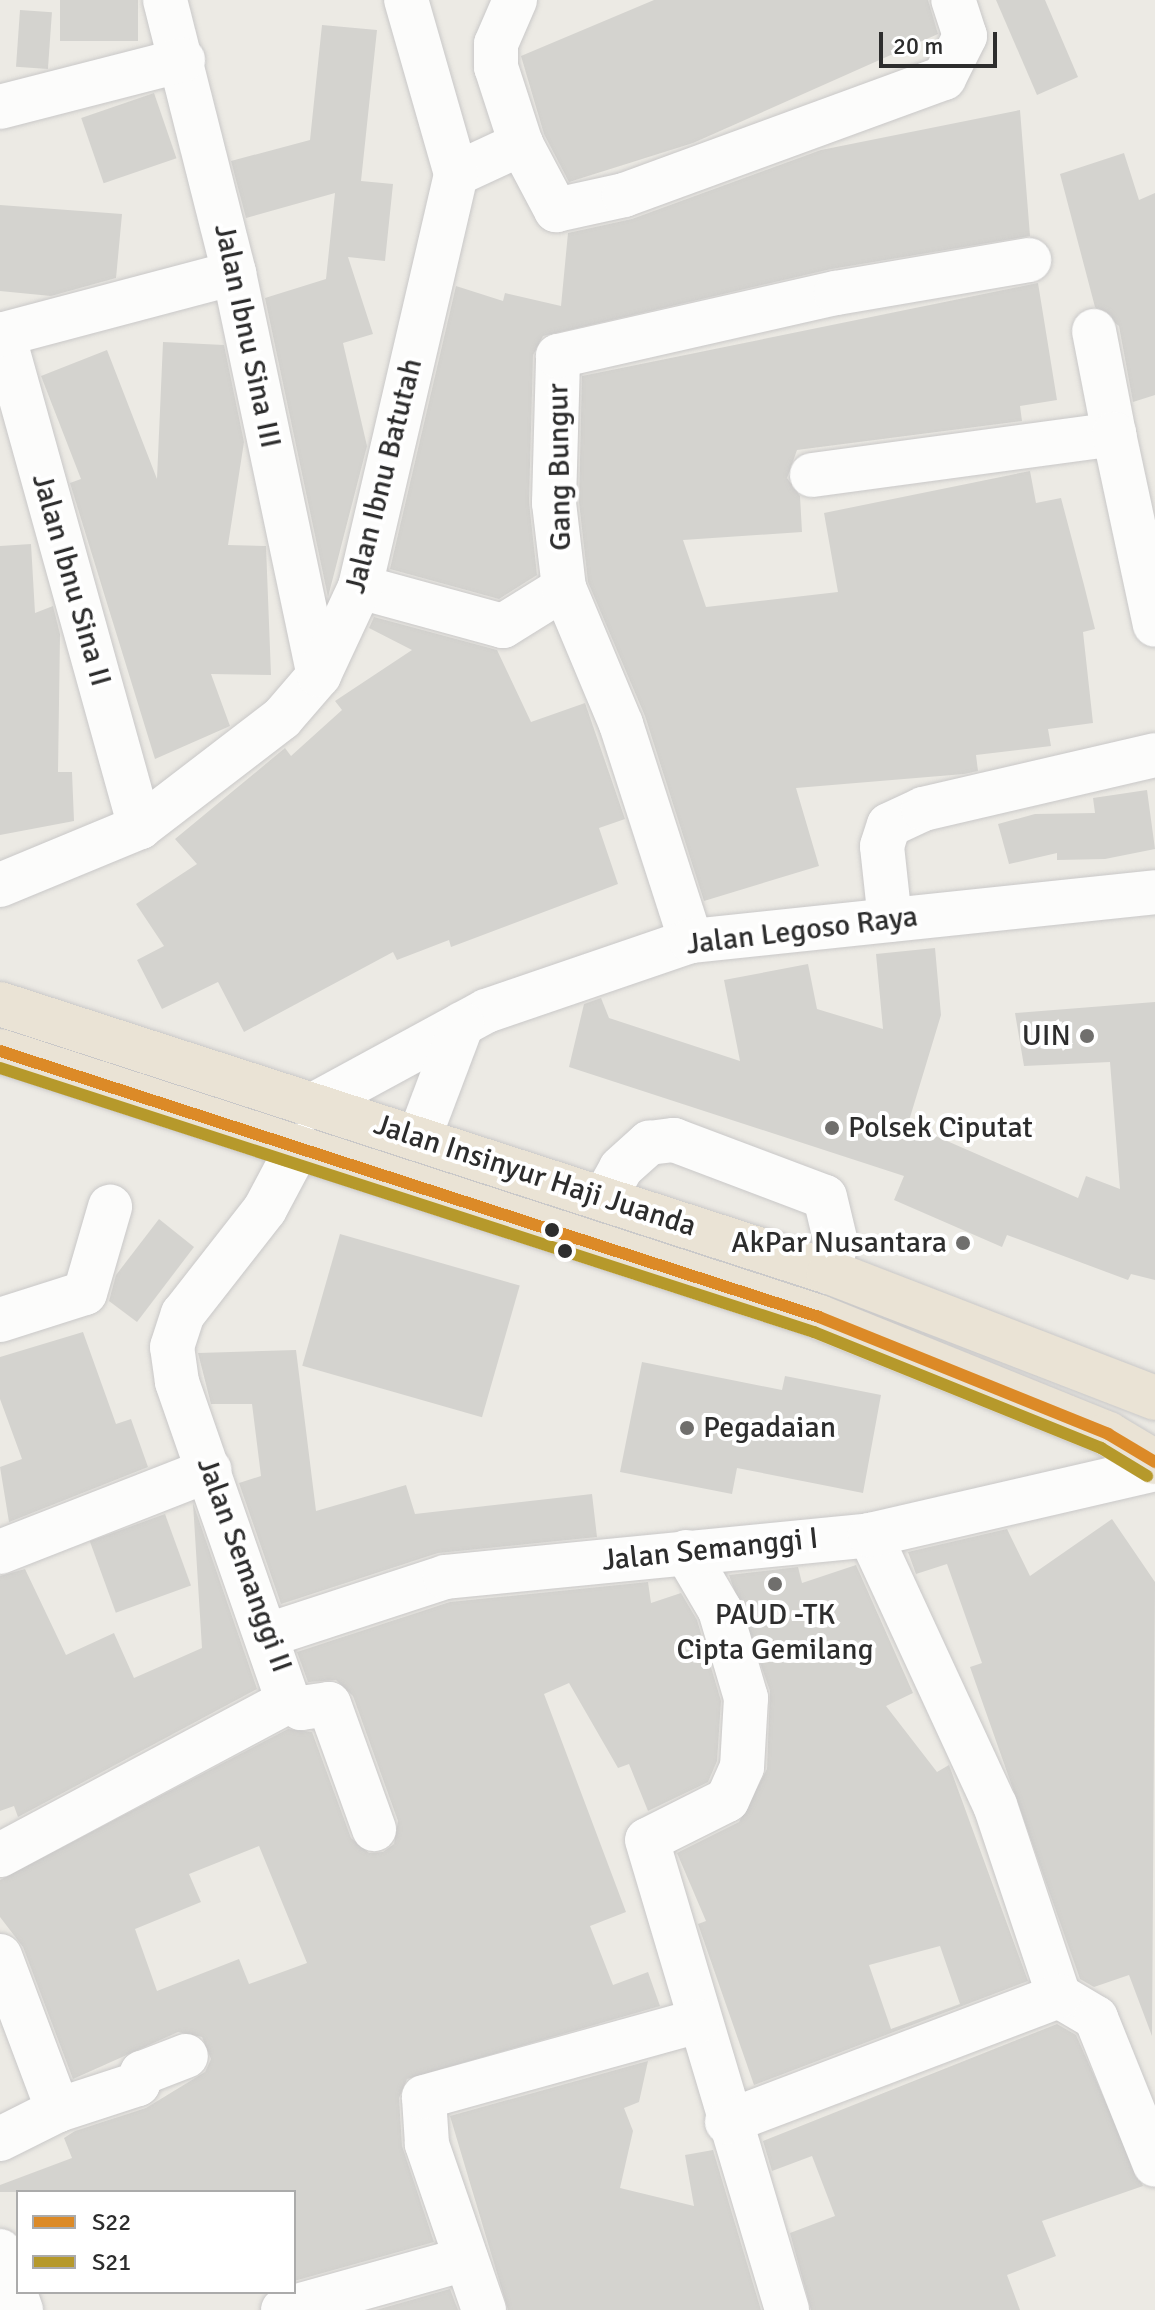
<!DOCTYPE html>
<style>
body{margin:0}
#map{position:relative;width:1155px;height:2310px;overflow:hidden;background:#eceae4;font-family:Signika,sans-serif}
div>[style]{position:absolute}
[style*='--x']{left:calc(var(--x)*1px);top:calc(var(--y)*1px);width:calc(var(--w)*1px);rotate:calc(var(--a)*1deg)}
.building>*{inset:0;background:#d4d3cf;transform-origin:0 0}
.roads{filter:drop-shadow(0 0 2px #c9c8c8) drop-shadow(0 0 2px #c9c8c8)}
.minor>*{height:44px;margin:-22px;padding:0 22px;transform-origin:22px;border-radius:22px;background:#fcfcfb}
.highway>*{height:44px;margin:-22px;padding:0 22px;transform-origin:22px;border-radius:22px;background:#eae3d5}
.bus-1>*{height:12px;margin:-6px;padding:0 6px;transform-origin:6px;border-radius:6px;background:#dc8a27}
.bus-2>*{height:12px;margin:-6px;padding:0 6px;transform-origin:6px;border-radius:6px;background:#b6992b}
.dots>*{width:22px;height:22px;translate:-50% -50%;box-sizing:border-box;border:4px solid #fff;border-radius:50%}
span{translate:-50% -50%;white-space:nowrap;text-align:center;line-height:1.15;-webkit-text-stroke:8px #fff;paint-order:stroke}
.street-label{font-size:30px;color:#2d2d2d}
.poi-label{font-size:30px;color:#2d2d2d}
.right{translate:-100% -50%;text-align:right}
.left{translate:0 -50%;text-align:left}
.legend{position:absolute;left:16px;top:2190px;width:280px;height:104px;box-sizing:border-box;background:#fff;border:2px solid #ababab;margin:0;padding:10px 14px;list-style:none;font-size:24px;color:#2d2d2d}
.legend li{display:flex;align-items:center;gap:16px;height:40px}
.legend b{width:40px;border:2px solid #ababab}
.scale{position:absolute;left:879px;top:32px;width:118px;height:36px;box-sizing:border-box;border:4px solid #2d2d2d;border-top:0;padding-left:10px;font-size:24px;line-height:28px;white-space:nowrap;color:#2d2d2d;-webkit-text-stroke:6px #fff;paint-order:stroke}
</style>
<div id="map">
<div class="building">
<div style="left:60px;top:0;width:78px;height:41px"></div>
<div style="clip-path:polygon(654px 0,928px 0,938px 34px,693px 143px,569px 182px,544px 134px,521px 56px)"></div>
<div style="clip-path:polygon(996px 0,1045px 0,1078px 77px,1037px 95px)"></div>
<div style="left:20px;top:10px;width:32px;height:57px;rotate:4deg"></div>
<div style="clip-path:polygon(322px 25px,377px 30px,361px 181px,393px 184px,385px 261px,348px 257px,373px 334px,343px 343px,367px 446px,328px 597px,265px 298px,326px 279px,335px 193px,246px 218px,231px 161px,310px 140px)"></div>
<div style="left:154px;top:93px;width:69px;height:77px;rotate:71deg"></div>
<div style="clip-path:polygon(1020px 110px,1030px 236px,831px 269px,543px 336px,533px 355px,529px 502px,537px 575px,499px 599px,390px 569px,456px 286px,503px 301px,505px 293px,561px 306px,568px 233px,632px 219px,821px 150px)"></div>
<div style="clip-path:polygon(1124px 153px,1139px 200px,1155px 193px,1155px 395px,1133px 402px,1119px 326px,1095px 307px,1060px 174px)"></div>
<div style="clip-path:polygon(0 205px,122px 214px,116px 278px,51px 296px,0 291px)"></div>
<div style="clip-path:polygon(1038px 283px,1057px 400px,1020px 406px,1022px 421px,797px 450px,787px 478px,800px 496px,802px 532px,683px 540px,706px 607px,838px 592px,824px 513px,1030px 471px,1036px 503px,1061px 498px,1084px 585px,1095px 629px,1083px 632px,1093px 723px,1048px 729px,1051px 746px,976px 755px,978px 771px,964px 774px,796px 788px,819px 866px,704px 901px,645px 716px,588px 582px,579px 502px,582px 376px)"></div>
<div style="clip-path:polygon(163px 342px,224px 345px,244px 442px,228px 545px,266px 546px,271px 675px,211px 674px,230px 726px,155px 759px,70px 483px,81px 479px,41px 376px,107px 350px,157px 479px)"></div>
<div style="clip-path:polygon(31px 544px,35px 613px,53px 606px,60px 634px,58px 772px,72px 772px,74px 821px,0 835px,0 546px)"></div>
<div style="clip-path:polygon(374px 617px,497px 650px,531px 722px,585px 703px,625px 819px,599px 828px,618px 884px,451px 947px,449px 940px,397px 960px,393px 952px,244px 1032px,218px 982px,162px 1009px,137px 960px,164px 946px,136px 904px,197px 864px,175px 839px,285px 748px,291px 756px,342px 710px,335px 701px,412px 650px,369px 628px)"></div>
<div style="clip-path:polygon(1147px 790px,1155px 849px,1105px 859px,1057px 860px,1057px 853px,1009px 864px,998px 824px,1035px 814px,1095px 813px,1093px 798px)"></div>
<div style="clip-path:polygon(935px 948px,941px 1015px,908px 1124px,1078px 1198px,1086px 1176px,1120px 1189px,1110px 1062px,1024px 1066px,1015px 1013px,1155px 1002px,1155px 1280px,1131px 1274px,1128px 1280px,1007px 1235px,1002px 1247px,894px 1200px,904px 1176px,569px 1067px,584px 1004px,601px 998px,609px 1018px,740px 1061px,724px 980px,808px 964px,817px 1009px,883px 1029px,876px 954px)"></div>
<div style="clip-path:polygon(159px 1219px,194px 1247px,137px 1322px,109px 1301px,116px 1275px)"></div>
<div style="left:340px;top:1234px;width:187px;height:137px;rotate:16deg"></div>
<div style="clip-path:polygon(83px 1332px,116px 1424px,131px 1419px,148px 1467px,9px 1522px,0 1467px,22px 1459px,0 1399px,0 1357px)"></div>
<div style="clip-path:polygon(296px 1350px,316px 1511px,406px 1485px,415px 1514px,592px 1494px,597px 1537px,438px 1553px,281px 1604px,239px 1483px,261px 1476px,252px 1404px,211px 1404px,198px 1353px)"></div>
<div style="clip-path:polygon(642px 1362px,782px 1390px,785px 1376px,881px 1395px,863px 1493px,737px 1468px,732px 1494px,620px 1472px)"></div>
<div style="clip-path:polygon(193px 1503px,257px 1689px,18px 1817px,14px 1806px,0 1811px,0 1576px,25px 1569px,66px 1655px,114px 1633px,134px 1678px,202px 1648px)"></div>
<div style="left:165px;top:1514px;width:76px;height:80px;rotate:70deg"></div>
<div style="clip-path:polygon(1112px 1519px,1155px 1582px,1152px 2036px,1129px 1975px,1094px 1987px,1080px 1979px,970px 1667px,982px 1663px,947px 1564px,916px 1574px,908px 1552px,1007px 1529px,1030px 1576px)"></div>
<div style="clip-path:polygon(evenodd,856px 1565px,913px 1693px,886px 1706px,937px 1772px,949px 1765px,1028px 1981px,754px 2085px,698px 1924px,706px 1921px,677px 1853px,739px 1822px,767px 1769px,770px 1691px,729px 1575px,798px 1567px,802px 1583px,856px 1565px,940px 1946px,960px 2004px,891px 2029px,869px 1965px,940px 1946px)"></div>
<div style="clip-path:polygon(evenodd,648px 1582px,651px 1603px,681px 1593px,697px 1620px,721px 1701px,717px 1761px,708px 1782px,648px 1811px,629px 1764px,618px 1768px,569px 1683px,544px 1694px,626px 1912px,590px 1926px,613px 1985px,648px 1972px,660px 2006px,407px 2079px,399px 2098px,402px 2146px,434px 2242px,294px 2281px,294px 2192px,0 2192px,0 2185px,72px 2158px,64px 2138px,75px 2131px,146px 2108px,205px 2072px,211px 2059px,202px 2037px,178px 2032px,73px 2079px,23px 1947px,0 1917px,0 1880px,288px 1729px,312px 1732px,351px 1838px,369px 1853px,383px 1852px,394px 1844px,398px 1821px,353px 1696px,336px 1680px,308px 1682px,297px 1652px,450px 1602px,648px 1582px,259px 1846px,307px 1963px,249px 1984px,239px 1959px,157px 1991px,135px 1929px,201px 1902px,189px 1874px,259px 1846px)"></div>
<div style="clip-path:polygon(1057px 2024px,1076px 2035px,1143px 2186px,1042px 2221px,1056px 2256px,1007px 2275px,1020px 2310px,811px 2310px,790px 2233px,835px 2216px,812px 2156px,772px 2171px,763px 2141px)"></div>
<div style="clip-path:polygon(648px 2061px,639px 2102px,624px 2108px,633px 2131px,620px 2188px,694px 2206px,685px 2155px,713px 2150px,761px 2310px,508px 2310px,450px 2116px)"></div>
<div style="clip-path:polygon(450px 2289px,458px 2310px,376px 2310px)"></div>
</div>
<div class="roads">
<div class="minor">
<div style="--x:165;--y:0;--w:282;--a:75.8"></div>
<div style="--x:234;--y:273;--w:411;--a:78.1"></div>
<div style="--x:515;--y:0;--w:48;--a:113.4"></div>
<div style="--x:496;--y:44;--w:23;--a:90"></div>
<div style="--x:496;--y:67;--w:81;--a:72"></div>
<div style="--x:521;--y:144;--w:75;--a:62.1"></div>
<div style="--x:556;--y:210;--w:70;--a:-12.4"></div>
<div style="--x:624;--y:195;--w:341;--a:-20.1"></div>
<div style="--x:944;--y:78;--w:47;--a:-63.4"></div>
<div style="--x:965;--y:36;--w:38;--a:-108"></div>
<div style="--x:0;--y:107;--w:189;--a:-14.4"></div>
<div style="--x:456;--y:174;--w:72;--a:-24.8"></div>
<div style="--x:1094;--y:331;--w:105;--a:79"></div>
<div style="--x:3;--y:334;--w:512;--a:74.47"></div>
<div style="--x:0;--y:335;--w:242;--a:-14.8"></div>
<div style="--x:812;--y:475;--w:305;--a:-7.7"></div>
<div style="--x:1114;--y:434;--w:195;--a:77.9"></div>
<div style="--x:360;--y:587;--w:148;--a:15.3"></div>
<div style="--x:503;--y:626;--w:72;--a:-31.9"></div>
<div style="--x:0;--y:885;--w:152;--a:-22.5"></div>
<div style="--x:140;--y:827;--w:179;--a:-37.5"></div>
<div style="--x:282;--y:718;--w:57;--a:-49.3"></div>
<div style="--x:319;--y:675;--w:97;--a:-65"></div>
<div style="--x:360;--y:587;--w:424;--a:-76.9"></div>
<div style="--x:456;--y:174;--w:181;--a:-106"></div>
<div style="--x:890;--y:920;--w:74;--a:-96.2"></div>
<div style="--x:882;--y:846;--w:22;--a:-72"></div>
<div style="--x:889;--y:825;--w:38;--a:-25"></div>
<div style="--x:923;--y:809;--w:238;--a:-13.1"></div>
<div style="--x:691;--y:941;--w:228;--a:-107.9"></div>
<div style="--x:621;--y:724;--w:147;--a:-112.7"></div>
<div style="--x:564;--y:588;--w:86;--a:-96.7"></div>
<div style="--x:554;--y:503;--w:147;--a:-88.4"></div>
<div style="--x:558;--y:356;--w:285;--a:-12.8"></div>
<div style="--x:836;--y:293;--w:196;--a:-9.7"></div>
<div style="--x:315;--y:1104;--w:195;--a:-28.5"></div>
<div style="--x:486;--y:1011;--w:217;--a:-18.9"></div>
<div style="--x:691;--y:941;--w:467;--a:-6"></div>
<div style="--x:419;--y:1138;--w:122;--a:-69.3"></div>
<div style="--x:604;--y:1199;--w:35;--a:-61"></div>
<div style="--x:621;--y:1168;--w:38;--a:-42"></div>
<div style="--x:649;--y:1143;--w:25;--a:-7"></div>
<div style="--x:674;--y:1140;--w:161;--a:20.7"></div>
<div style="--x:825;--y:1197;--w:47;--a:76.6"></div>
<div style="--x:836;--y:1243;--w:30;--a:104"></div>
<div style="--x:0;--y:1320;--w:89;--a:-17.6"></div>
<div style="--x:85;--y:1293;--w:90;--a:-73.8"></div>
<div style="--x:870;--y:1535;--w:298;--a:65.2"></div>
<div style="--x:995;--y:1805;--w:201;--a:71.5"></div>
<div style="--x:1059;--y:1996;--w:43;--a:30.7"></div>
<div style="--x:1096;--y:2018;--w:158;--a:68.1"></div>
<div style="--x:0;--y:1552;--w:225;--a:-21.4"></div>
<div style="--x:686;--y:1552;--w:67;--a:59.6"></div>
<div style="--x:720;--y:1610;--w:92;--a:73.5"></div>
<div style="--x:746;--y:1698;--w:69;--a:93.3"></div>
<div style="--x:742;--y:1767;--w:36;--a:114"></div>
<div style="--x:727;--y:1800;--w:89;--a:153.4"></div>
<div style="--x:647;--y:1840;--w:490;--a:73.4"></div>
<div style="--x:268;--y:1635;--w:186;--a:-18.1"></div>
<div style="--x:445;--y:1577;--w:427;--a:-5.6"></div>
<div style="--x:870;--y:1535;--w:293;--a:-13"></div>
<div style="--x:288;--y:1701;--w:15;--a:28"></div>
<div style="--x:301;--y:1708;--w:28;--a:-8"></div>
<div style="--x:329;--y:1704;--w:133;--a:70.2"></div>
<div style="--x:0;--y:1855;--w:327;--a:-28.1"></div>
<div style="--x:288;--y:1701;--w:338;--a:-109.2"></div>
<div style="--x:177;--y:1382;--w:35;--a:-98"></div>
<div style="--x:172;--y:1347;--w:35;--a:-72"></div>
<div style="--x:183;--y:1314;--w:133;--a:-52"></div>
<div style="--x:265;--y:1209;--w:72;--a:-62"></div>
<div style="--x:0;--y:1956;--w:165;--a:69.4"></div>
<div style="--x:58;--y:2110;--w:65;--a:153.4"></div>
<div style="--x:58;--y:2110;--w:84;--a:-18"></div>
<div style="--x:138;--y:2084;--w:12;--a:-70"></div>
<div style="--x:142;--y:2073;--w:47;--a:-21.1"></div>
<div style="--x:727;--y:2122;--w:355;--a:-20.8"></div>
<div style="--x:0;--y:2251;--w:63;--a:70.4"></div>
<div style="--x:283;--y:2310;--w:190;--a:-15.6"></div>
<div style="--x:484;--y:2310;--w:176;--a:-109"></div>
<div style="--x:427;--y:2144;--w:47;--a:-93.7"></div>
<div style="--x:424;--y:2097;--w:284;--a:-15.5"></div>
</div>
<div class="highway">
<div style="--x:0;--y:1004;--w:871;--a:17.92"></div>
<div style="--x:829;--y:1272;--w:350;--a:21.1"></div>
<div style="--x:0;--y:1051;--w:861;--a:17.99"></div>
<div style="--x:819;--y:1317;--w:312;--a:22"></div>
<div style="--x:1108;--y:1434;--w:55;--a:30.8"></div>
</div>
</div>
<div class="bus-1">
<div style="--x:0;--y:1051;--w:861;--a:17.99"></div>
<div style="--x:819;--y:1317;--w:312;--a:22"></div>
<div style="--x:1108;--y:1434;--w:55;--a:30.8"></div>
</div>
<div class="bus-2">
<div style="--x:0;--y:1068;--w:856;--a:17.97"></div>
<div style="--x:814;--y:1332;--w:310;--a:22"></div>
<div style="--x:1101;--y:1448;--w:54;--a:31.3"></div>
</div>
<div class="dots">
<div style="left:1087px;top:1036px;background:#706f6d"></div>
<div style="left:832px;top:1128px;background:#706f6d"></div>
<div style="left:552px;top:1230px;background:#2d2d2d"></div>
<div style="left:963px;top:1243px;background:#706f6d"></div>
<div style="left:565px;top:1251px;background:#2d2d2d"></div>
<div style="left:687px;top:1428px;background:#706f6d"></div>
<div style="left:775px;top:1584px;background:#706f6d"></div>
</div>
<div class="street-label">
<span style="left:247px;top:336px;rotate:78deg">Jalan Ibnu Sina III</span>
<span style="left:560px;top:467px;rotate:-91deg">Gang Bungur</span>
<span style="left:384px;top:476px;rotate:-76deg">Jalan Ibnu Batutah</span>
<span style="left:71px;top:580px;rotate:74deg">Jalan Ibnu Sina II</span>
<span style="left:802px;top:931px;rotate:-7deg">Jalan Legoso Raya</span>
<span style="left:535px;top:1176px;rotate:18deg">Jalan Insinyur Haji Juanda</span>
<span style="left:710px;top:1550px;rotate:-6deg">Jalan Semanggi I</span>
<span style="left:244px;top:1565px;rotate:70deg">Jalan Semanggi II</span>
</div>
<div class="poi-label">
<span class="right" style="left:1071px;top:1036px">UIN</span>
<span class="left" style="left:848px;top:1128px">Polsek Ciputat</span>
<span class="right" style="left:947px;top:1243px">AkPar Nusantara</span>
<span class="left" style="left:703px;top:1428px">Pegadaian</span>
<span style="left:775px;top:1632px">PAUD -TK<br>Cipta Gemilang</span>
</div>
<ul class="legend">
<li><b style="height:10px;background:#dc8a27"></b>S22</li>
<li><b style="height:10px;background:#b6992b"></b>S21</li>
</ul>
<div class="scale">20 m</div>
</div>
